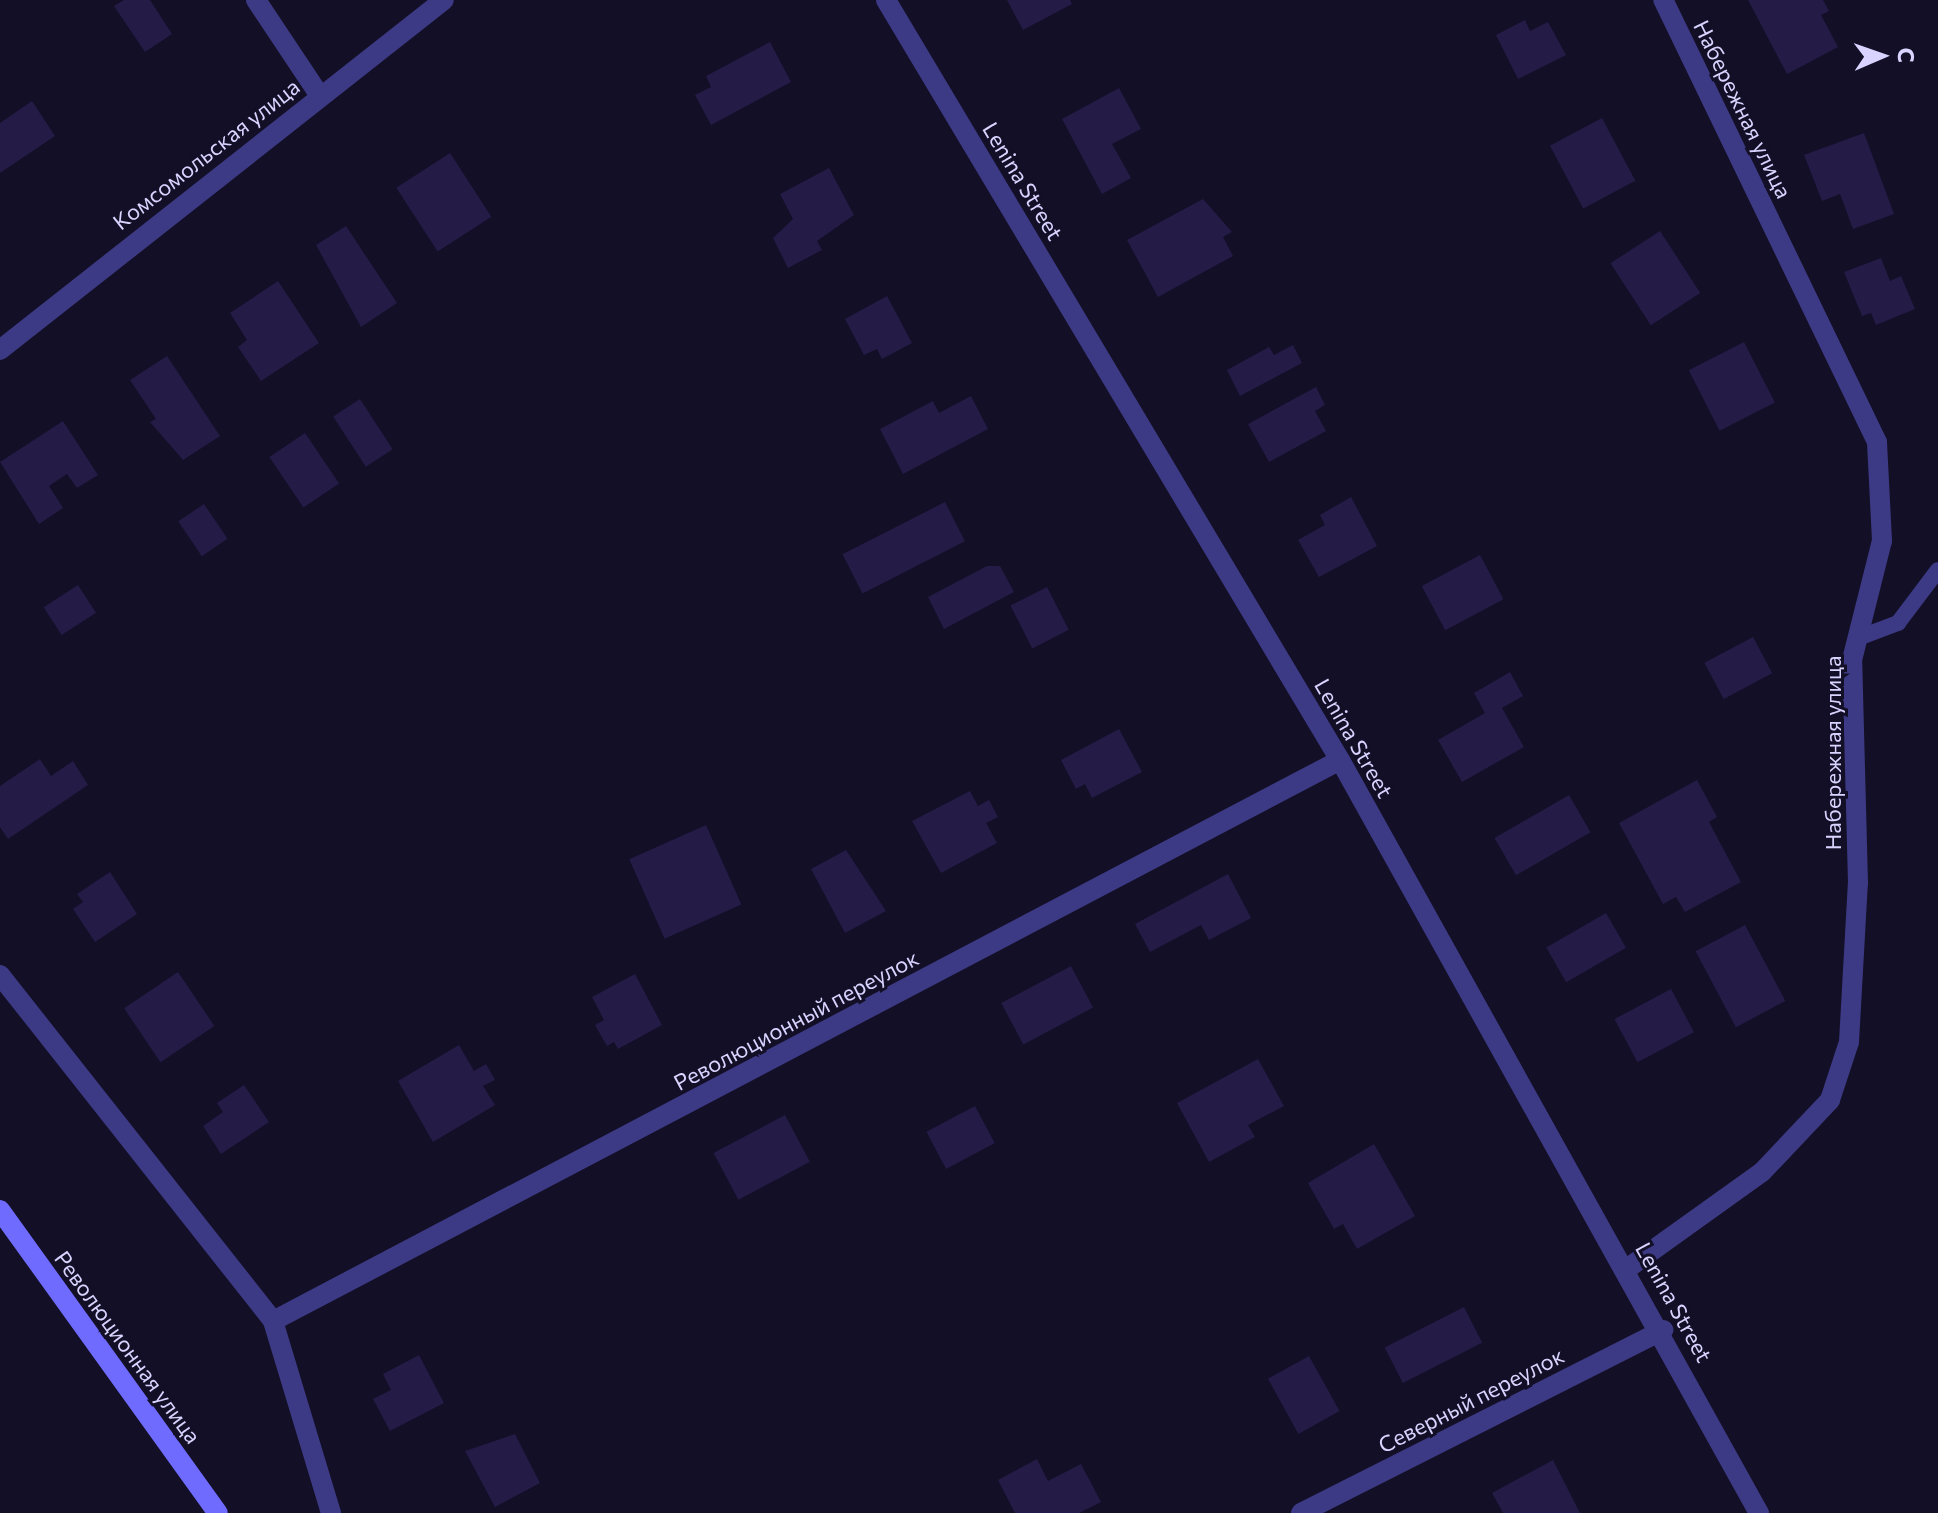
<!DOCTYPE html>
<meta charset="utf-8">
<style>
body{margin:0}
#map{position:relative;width:1938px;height:1513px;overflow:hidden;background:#130f26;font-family:Commissioner,sans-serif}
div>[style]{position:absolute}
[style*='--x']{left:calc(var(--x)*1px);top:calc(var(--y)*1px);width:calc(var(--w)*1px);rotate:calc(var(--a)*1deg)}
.building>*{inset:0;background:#241b47;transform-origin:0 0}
.lane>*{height:16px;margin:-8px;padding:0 8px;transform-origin:8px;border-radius:8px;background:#3d3a85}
.street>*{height:20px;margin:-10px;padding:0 10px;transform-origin:10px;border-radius:10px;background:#3d3a85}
.secondary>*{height:20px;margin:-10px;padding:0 10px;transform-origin:10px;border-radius:10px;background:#6f6bff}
span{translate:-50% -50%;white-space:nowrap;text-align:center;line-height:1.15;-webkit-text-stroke:6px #130f26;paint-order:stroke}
.street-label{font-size:22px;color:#d9d4ff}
.north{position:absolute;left:1842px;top:16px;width:80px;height:80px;-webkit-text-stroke:6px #130f26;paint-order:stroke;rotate:88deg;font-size:22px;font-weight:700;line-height:32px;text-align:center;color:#d9d4ff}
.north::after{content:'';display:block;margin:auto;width:28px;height:36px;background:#d9d4ff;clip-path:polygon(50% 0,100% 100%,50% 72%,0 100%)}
</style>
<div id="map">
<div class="building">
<div style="clip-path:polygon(124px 0,150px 0,172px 34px,145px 52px,114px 6px)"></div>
<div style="clip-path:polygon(1007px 0,1070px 0,1072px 4px,1023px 30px)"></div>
<div style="clip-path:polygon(1748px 0,1823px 0,1829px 11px,1821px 15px,1838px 47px,1787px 74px)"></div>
<div style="clip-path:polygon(1525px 20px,1530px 31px,1548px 22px,1566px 55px,1518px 79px,1496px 35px)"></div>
<div style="clip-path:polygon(770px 42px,791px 82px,711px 125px,695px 95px,711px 87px,706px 76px)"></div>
<div style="clip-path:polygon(1119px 88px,1141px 129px,1112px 144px,1131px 178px,1102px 194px,1062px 119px)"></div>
<div style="clip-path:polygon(32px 101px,55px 136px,0 173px,0 123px)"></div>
<div style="left:1602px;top:118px;width:71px;height:59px;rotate:62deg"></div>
<div style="clip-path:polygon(1864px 133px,1894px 214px,1853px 229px,1840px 194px,1822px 201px,1804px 155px)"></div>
<div style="left:450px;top:153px;width:76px;height:64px;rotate:57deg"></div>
<div style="clip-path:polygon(829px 168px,854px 215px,817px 241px,822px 250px,788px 268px,773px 238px,793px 219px,780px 194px)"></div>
<div style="clip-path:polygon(1203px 199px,1232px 232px,1223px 237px,1233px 256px,1158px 297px,1127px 240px)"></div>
<div style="clip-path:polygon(346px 226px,397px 303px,361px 327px,316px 245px)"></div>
<div style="left:1660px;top:231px;width:74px;height:59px;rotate:57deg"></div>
<div style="clip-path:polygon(1881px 258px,1890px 281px,1901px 276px,1915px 309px,1876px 325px,1871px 313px,1862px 316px,1844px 272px)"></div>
<div style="clip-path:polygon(278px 281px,319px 343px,261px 381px,238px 347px,247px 340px,230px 313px)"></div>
<div style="clip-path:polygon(887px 296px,912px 343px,882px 359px,877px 349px,864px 355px,845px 319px)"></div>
<div style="left:1744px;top:342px;width:68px;height:62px;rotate:63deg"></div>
<div style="clip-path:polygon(1293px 345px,1302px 363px,1240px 396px,1227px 370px,1269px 347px,1274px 355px)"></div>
<div style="clip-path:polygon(167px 356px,220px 436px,183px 460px,150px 422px,156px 419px,130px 380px)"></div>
<div style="clip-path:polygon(1316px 387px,1325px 405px,1315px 411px,1326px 431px,1269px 462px,1248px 424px)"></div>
<div style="clip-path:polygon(971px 396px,988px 429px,903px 474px,880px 429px,933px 401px,939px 413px)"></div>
<div style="left:360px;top:399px;width:60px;height:32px;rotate:57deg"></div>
<div style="clip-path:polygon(63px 421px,98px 475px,77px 488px,67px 474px,49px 486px,63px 508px,39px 524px,0 462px)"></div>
<div style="left:305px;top:433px;width:61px;height:43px;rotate:56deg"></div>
<div style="clip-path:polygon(1351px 497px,1377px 546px,1319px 577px,1298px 540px,1325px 525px,1320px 515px)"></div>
<div style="left:945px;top:502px;width:44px;height:115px;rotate:63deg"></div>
<div style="left:204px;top:504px;width:42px;height:31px;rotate:56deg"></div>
<div style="left:1480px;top:555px;width:50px;height:66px;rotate:62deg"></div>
<div style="clip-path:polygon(987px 566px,1000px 566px,1014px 592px,944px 629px,928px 597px)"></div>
<div style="left:78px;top:585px;width:33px;height:41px;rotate:57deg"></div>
<div style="left:1047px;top:587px;width:48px;height:41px;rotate:63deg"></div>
<div style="left:1753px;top:637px;width:41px;height:55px;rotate:62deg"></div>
<div style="clip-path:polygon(1510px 672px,1523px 696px,1502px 708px,1524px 747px,1462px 782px,1438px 740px,1485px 713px,1474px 693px)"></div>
<div style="clip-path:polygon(1119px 729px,1142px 772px,1092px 798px,1085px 784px,1076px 789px,1061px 760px)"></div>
<div style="clip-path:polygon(40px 759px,51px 776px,73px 761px,88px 785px,8px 839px,0 827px,0 786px)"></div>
<div style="clip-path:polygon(1697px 780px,1717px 817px,1709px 822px,1741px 882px,1685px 912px,1676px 897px,1663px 904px,1619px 823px)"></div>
<div style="clip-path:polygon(970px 791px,978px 806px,989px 800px,998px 817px,986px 823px,997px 843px,941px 873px,912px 821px)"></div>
<div style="left:1569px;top:795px;width:43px;height:86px;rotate:60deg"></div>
<div style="left:706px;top:825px;width:87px;height:84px;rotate:66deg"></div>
<div style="clip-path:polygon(846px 850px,886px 911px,845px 933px,811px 869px)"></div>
<div style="clip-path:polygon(110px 872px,137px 914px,95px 942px,73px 909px,83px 902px,77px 894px)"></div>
<div style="clip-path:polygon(1228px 874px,1251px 918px,1209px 940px,1201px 925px,1150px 952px,1135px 924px)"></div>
<div style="left:1606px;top:913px;width:40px;height:69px;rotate:60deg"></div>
<div style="left:1745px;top:925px;width:86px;height:56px;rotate:62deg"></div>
<div style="left:1071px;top:966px;width:47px;height:79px;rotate:62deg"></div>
<div style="left:178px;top:972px;width:65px;height:65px;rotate:56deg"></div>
<div style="clip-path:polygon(635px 974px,662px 1025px,618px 1049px,614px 1042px,607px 1046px,595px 1025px,604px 1020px,592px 997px)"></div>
<div style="left:1671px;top:989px;width:49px;height:64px;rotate:62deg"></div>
<div style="clip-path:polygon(459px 1045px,474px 1071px,486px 1064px,495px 1080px,483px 1086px,495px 1105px,433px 1142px,398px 1081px)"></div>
<div style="clip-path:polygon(1258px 1059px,1284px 1106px,1248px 1125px,1255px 1137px,1209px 1162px,1177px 1103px)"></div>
<div style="clip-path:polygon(244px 1085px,269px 1122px,221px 1154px,203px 1126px,223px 1112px,217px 1103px)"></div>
<div style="left:975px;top:1106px;width:42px;height:55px;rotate:62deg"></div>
<div style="left:785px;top:1115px;width:53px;height:81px;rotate:62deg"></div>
<div style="clip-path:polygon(1374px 1144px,1415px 1216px,1357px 1249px,1343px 1224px,1334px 1229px,1308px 1183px)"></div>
<div style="left:1464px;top:1307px;width:40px;height:89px;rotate:63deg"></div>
<div style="clip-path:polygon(419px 1355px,444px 1403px,390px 1431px,373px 1399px,391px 1390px,383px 1374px)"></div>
<div style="left:1309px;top:1356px;width:63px;height:47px;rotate:61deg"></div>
<div style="clip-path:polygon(515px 1434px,540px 1483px,495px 1507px,465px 1451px)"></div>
<div style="clip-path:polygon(1037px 1459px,1048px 1481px,1081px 1464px,1101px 1502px,1079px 1513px,1015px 1513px,998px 1480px)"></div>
<div style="clip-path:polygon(1553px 1460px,1580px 1513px,1503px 1513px,1492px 1493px)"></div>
</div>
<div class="lane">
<div style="--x:1858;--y:638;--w:43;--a:-20.6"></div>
<div style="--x:1898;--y:623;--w:66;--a:-53"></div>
</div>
<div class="street">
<div style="--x:256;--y:0;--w:115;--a:56.3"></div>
<div style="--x:886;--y:0;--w:885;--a:59.15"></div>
<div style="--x:1340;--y:760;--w:862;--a:60.91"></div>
<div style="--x:0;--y:350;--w:565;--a:-38.25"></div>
<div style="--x:0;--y:975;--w:441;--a:51.7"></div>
<div style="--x:273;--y:1321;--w:201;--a:73.2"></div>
<div style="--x:1628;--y:1268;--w:165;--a:-35.6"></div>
<div style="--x:1762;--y:1172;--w:99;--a:-46.6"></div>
<div style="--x:1830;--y:1100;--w:61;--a:-71.9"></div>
<div style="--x:1849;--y:1042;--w:159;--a:-86.8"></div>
<div style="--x:1858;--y:883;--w:223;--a:-91.5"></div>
<div style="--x:1852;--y:660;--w:123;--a:-75.9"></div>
<div style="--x:1882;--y:541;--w:99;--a:-92.9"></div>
<div style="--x:1877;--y:442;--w:491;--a:-115.8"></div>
<div style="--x:273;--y:1321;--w:1205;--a:-27.73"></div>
<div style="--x:1301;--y:1513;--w:406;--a:-26.8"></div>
</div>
<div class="secondary">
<div style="--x:0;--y:1210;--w:373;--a:54.3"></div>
</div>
<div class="street-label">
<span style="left:1743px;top:109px;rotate:64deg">Набережная улица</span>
<span style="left:206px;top:154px;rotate:-38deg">Комсомольская улица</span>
<span style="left:1023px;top:181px;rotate:59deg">Lenina Street</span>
<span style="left:1354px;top:738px;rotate:60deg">Lenina Street</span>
<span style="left:1833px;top:753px;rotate:-90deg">Набережная улица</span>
<span style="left:796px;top:1020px;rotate:-28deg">Революционный переулок</span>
<span style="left:1674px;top:1302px;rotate:61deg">Lenina Street</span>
<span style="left:128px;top:1347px;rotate:54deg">Революционная улица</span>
<span style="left:1471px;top:1400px;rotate:-27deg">Северный переулок</span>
</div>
<div class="north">С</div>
</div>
